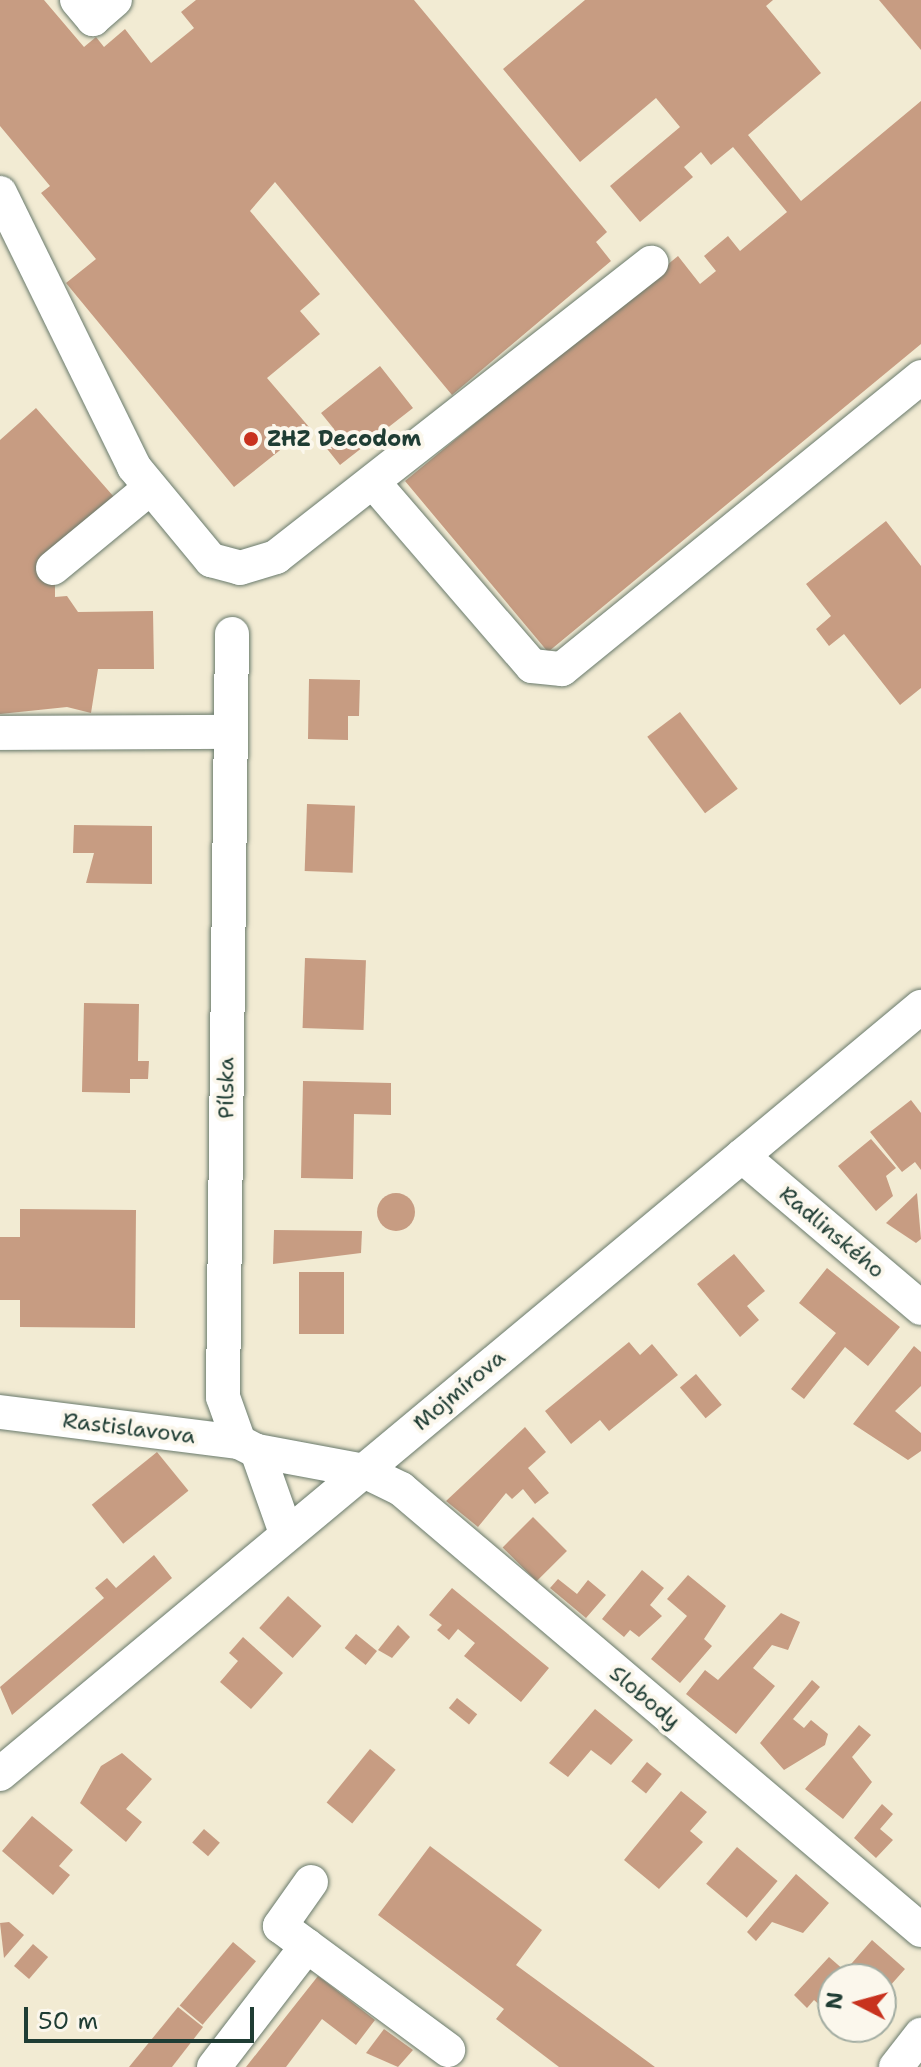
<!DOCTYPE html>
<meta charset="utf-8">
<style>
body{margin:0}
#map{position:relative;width:921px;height:2067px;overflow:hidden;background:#f2ebd3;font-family:"Shantell Sans",sans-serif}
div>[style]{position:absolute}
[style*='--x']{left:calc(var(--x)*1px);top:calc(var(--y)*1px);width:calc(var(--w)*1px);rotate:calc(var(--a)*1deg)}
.building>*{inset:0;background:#c79c82;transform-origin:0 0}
.round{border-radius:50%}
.roads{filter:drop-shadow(0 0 2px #697a6c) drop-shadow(0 0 2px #697a6c)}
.minor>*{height:34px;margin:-17px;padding:0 17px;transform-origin:17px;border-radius:17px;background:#fff}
.dots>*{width:22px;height:22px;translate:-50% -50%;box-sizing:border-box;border:4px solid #fbf7ec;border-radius:50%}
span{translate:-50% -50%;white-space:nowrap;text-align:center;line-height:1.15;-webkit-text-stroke:8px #fbf7ec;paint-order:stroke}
.poi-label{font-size:22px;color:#1f3d34;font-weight:700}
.left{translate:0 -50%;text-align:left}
.street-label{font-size:22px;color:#1f3d34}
.north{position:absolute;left:817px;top:1963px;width:80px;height:80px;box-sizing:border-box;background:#fbf7ec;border:2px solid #a3ada2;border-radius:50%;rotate:276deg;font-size:22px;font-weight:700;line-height:32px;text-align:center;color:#1f3d34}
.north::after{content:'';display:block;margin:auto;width:28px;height:36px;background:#c8321e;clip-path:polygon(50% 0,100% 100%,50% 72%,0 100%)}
.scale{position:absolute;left:24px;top:2007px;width:230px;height:36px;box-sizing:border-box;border:4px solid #1f3d34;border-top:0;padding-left:10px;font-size:24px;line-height:28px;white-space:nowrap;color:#1f3d34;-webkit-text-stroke:6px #fbf7ec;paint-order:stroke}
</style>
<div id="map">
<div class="building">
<div style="clip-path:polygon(0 0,44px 0,84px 47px,96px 37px,104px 47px,125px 29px,151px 63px,194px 28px,181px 12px,196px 0,414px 0,607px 232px,596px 242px,611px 261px,452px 395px,275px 182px,250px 211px,320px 294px,300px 311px,320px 334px,267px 378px,309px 427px,234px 487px,66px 283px,96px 259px,41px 193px,50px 186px,0 126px)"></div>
<div style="clip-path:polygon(585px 0,773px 0,766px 6px,821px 73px,748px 135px,801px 201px,921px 101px,921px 344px,548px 652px,405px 481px,678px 256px,700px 284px,716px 271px,704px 256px,728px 236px,740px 251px,787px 212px,733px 147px,711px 165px,701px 152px,684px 167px,693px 177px,640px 222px,610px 186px,680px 127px,656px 98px,580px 162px,503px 69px)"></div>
<div style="clip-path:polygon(879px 0,921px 0,921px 50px)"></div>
<div style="clip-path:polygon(380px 366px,413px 408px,340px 465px,320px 440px,334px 429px,321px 413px)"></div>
<div style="clip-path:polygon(36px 408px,114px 497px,55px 581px,55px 597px,67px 596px,78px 612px,153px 611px,154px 669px,98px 669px,91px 713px,67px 707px,0 714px,0 440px)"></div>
<div style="clip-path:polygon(886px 521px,921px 566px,921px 688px,900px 705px,844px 634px,829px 646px,816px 629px,831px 616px,806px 584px)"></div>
<div style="clip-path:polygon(309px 679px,360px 680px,359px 716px,348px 716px,348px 740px,308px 739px)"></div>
<div style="left:680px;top:712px;width:96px;height:41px;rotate:53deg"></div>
<div style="left:307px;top:804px;width:48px;height:67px;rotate:2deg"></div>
<div style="clip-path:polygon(74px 825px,152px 826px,152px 884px,86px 883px,94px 853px,73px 853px)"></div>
<div style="left:305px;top:958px;width:61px;height:70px;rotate:2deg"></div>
<div style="clip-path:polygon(84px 1003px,139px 1004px,138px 1061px,149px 1061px,148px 1079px,130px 1079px,130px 1093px,82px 1092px)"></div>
<div style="clip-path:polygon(303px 1081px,391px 1083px,391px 1115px,354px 1114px,353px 1179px,301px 1178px)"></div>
<div style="clip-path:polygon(911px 1100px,921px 1113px,921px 1170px,915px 1162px,902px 1172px,870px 1132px)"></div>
<div style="clip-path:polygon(871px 1139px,896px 1168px,886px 1176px,893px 1196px,876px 1211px,838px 1166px)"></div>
<div style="clip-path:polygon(917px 1193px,921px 1239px,916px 1243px,886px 1223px)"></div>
<div class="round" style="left:377px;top:1193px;width:38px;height:38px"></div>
<div style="clip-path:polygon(20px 1209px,136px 1210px,135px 1328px,20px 1327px,20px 1300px,0 1300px,0 1237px,20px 1237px)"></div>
<div style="clip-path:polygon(274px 1230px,362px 1231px,361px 1253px,273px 1264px)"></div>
<div style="clip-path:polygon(734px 1254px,765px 1291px,747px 1306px,759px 1320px,740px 1337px,697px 1284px)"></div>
<div style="clip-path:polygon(827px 1268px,900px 1327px,868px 1366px,845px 1347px,804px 1399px,791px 1389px,836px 1333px,799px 1303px)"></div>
<div style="left:344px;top:1272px;width:62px;height:45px;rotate:90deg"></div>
<div style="clip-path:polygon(629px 1342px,640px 1355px,652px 1344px,678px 1375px,609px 1431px,600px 1420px,571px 1444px,545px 1411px)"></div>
<div style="clip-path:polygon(914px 1346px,921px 1352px,921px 1386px,895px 1411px,921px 1433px,921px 1451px,908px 1460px,853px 1424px)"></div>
<div style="left:696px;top:1374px;width:40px;height:21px;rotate:50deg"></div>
<div style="clip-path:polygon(525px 1427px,546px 1452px,528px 1468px,549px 1493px,535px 1504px,523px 1489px,512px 1499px,506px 1493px,478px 1527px,446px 1501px)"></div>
<div style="left:157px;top:1452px;width:50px;height:84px;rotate:51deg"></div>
<div style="left:533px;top:1517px;width:48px;height:43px;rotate:45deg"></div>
<div style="clip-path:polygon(154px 1555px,172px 1578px,12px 1715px,0 1687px,104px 1598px,95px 1588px,107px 1578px,116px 1588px)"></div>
<div style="clip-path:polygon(642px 1570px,664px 1588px,650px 1605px,662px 1616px,639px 1637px,630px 1630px,624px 1637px,602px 1619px)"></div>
<div style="clip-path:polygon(688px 1575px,726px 1606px,704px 1639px,712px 1646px,680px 1683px,651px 1659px,687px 1616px,667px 1599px)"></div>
<div style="clip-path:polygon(558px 1579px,577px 1594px,588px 1580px,606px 1595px,586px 1618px,550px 1588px)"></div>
<div style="clip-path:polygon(452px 1588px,549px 1668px,521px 1702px,464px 1656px,475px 1643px,458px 1629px,449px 1640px,437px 1630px,442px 1625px,429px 1615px)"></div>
<div style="left:288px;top:1596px;width:45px;height:43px;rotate:42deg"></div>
<div style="clip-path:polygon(781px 1613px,800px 1622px,788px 1650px,772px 1645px,753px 1668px,775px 1686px,736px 1734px,686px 1694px,705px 1670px,718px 1680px)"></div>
<div style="clip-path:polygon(398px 1625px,410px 1637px,392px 1658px,378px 1650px)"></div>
<div style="left:356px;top:1634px;width:27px;height:18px;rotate:39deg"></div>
<div style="clip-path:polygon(243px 1637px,283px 1673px,251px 1709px,220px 1682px,238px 1661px,229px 1653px)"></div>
<div style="clip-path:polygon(812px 1680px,820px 1687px,793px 1719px,804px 1728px,811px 1720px,828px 1734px,825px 1745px,784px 1770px,760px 1743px)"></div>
<div style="left:457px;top:1698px;width:26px;height:13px;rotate:39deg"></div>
<div style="clip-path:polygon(595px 1709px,633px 1740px,611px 1765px,591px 1750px,568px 1777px,549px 1763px)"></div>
<div style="clip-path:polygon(859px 1725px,871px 1735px,852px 1757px,872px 1782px,843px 1819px,805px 1789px)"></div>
<div style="left:370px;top:1749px;width:33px;height:69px;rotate:39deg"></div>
<div style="clip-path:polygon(122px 1753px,152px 1779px,126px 1809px,142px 1822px,126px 1842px,80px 1803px,101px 1766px)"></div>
<div style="left:647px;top:1762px;width:19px;height:25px;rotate:39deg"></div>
<div style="clip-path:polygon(681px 1791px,707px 1812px,690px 1831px,703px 1842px,659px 1889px,624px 1860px)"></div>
<div style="clip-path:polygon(882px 1804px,893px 1814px,880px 1829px,893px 1840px,876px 1858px,854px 1838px)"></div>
<div style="clip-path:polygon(32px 1816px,73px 1850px,59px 1866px,70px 1875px,53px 1895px,2px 1851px)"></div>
<div style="left:204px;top:1829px;width:21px;height:18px;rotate:41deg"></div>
<div style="clip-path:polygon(430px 1846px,542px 1930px,516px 1965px,655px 2067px,559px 2067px,496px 2019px,504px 2009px,378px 1915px)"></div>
<div style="left:737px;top:1847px;width:53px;height:48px;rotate:40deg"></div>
<div style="clip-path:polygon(796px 1874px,829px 1903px,803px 1933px,772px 1922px,756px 1941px,747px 1932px)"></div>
<div style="clip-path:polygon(9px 1922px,24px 1935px,4px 1958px,0 1923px)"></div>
<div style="clip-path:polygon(872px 1940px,905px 1969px,881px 1996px,881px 1979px,853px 1978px,833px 1979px,833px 1999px,824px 2009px,814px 2000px,807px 2008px,794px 1995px,829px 1957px,845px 1971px)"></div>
<div style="left:233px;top:1942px;width:30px;height:83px;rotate:40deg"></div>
<div style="left:33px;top:1944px;width:20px;height:29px;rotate:41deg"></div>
<div style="clip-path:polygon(318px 1976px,375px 2020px,356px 2045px,322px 2019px,286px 2067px,246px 2067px)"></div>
<div style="clip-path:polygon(178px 2007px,203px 2027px,172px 2067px,129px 2067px)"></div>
<div style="clip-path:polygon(384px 2029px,413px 2050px,398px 2067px,366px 2053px)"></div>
</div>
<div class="roads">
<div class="minor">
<div style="--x:77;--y:0;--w:25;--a:50"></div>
<div style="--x:93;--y:19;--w:29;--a:-41"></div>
<div style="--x:0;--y:193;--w:305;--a:63.9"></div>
<div style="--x:134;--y:467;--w:121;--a:50.4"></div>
<div style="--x:211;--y:560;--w:30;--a:15"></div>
<div style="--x:240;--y:568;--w:38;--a:-17"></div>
<div style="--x:276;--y:557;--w:477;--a:-38.1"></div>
<div style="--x:373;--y:482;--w:243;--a:49.2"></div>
<div style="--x:532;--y:666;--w:30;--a:6"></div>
<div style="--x:562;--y:669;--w:463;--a:-39.1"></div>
<div style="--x:53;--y:568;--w:126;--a:-39.5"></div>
<div style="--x:232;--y:634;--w:763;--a:90.68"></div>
<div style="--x:223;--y:1397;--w:48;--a:70.4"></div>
<div style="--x:0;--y:733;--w:229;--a:-0.3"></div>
<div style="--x:742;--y:1156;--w:235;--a:40.3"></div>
<div style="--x:0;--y:1412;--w:241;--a:7.2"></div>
<div style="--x:239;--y:1442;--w:20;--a:27"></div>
<div style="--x:257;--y:1451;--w:87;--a:70.5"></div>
<div style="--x:257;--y:1451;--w:109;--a:10.6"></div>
<div style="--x:364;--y:1471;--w:41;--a:25.9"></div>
<div style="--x:401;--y:1489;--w:682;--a:40.3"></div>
<div style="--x:0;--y:1774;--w:1199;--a:-39.79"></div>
<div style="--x:311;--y:1882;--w:54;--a:125.2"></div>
<div style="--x:280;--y:1926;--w:209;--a:36.4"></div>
<div style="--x:214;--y:2067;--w:153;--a:-52.5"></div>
<div style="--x:896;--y:2067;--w:41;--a:-52"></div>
</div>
</div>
<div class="dots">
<div style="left:251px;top:439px;background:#c8321e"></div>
</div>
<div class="poi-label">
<span class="left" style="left:267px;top:439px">ZHZ Decodom</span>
</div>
<div class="street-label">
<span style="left:226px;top:1088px;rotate:-90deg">Pílska</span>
<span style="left:832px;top:1232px;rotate:40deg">Radlinského</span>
<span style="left:459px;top:1390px;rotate:-40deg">Mojmírova</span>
<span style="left:129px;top:1428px;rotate:7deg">Rastislavova</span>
<span style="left:645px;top:1697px;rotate:40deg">Slobody</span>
</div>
<div class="north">N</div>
<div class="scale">50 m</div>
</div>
